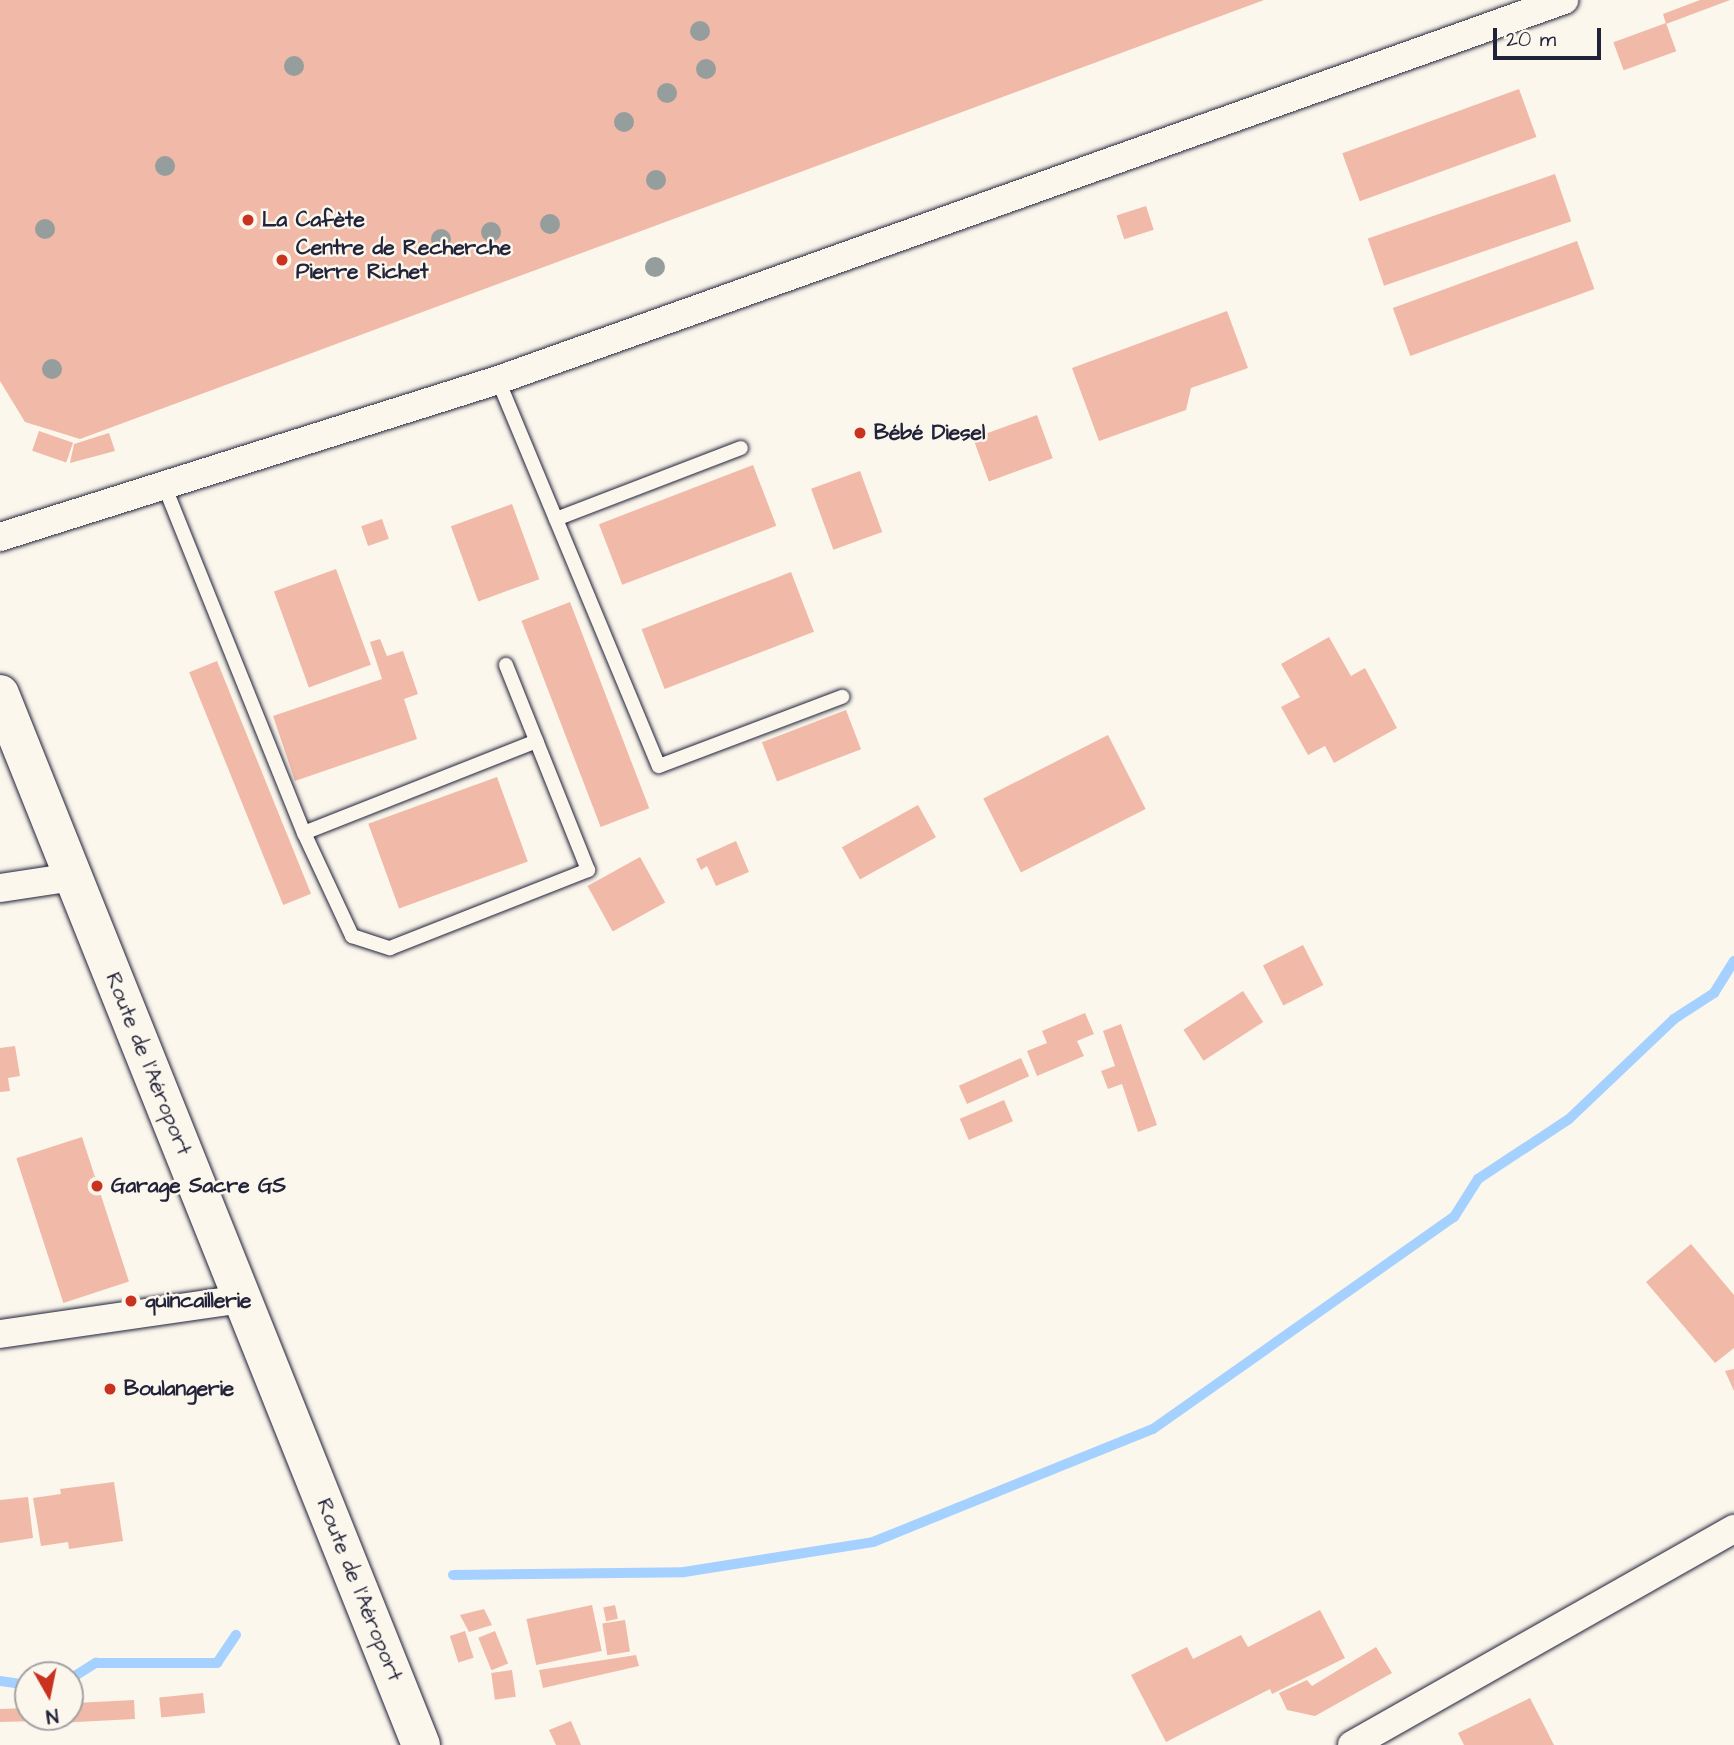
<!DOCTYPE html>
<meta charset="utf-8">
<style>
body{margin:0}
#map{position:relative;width:1734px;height:1745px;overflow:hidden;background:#fbf7ec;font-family:"Architects Daughter",sans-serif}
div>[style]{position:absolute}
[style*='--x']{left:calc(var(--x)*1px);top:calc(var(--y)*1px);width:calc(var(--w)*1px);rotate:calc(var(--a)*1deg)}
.stream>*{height:10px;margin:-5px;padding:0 5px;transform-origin:5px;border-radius:5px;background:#a4d1ff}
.building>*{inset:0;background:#f1b9a7;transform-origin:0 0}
.roads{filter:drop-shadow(0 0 2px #22223b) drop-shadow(0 0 2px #22223b)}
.service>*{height:14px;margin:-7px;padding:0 7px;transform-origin:7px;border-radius:7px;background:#fbf7ec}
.minor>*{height:28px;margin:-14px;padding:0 14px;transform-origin:14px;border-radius:14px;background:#fbf7ec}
.secondary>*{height:38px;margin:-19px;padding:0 19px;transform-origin:19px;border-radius:19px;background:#fbf7ec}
.trees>*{width:20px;height:20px;margin:-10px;border-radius:50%;background:#959e9c}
.dots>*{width:19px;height:19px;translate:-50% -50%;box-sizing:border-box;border:4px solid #fbf7ec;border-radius:50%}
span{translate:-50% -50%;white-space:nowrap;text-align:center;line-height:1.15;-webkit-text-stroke:5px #fbf7ec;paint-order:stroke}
.poi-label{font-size:21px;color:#22223b;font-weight:700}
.left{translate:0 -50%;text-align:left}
.street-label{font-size:21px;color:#22223b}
.north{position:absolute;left:14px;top:1661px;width:70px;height:70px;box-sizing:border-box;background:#fbf7ec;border:2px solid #a4a2a5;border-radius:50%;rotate:171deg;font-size:19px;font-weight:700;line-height:28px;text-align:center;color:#22223b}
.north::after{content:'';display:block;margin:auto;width:24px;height:32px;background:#c8321e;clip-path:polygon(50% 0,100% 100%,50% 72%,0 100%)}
.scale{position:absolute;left:1493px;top:28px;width:108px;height:32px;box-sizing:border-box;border:4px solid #22223b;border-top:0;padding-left:9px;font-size:21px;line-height:24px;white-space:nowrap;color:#22223b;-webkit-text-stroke:5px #fbf7ec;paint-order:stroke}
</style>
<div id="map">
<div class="stream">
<div style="--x:453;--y:1575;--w:231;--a:-0.7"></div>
<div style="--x:684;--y:1572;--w:191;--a:-9"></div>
<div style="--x:873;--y:1542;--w:302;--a:-22"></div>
<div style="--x:1153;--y:1429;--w:368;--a:-35.2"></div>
<div style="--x:1454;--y:1217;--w:45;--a:-57.7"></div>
<div style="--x:1478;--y:1179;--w:109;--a:-33.4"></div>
<div style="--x:1569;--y:1119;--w:145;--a:-43.6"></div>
<div style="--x:1674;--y:1019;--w:48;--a:-33"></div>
<div style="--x:1714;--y:993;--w:38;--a:-58"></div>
<div style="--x:70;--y:1679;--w:31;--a:-32"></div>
<div style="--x:96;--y:1663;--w:121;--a:0"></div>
<div style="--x:217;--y:1663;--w:34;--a:-56"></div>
<div style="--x:0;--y:1681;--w:28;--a:8"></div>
</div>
<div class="building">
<div style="clip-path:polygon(0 0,1264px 0,80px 439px,25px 422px,0 381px)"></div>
<div style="clip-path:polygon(1700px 0,1730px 0,1666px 24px,1663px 14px)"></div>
<div style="left:1666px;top:23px;width:30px;height:56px;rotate:70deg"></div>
<div style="left:1519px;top:89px;width:51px;height:188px;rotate:70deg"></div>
<div style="left:1555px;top:174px;width:50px;height:198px;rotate:71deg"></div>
<div style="left:1146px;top:206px;width:25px;height:31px;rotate:72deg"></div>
<div style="left:1577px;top:241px;width:51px;height:196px;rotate:70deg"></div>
<div style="clip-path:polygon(1227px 311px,1248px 368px,1191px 388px,1186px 410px,1099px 441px,1072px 368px)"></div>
<div style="left:1037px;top:415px;width:46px;height:68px;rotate:70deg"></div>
<div style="left:39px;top:431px;width:36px;height:21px;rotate:19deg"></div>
<div style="clip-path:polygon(109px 433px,115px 451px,70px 463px,74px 444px)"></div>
<div style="left:753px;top:465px;width:65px;height:165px;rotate:69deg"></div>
<div style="left:860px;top:471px;width:65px;height:52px;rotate:70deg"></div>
<div style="left:512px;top:504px;width:80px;height:65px;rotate:70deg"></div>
<div style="left:382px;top:519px;width:21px;height:22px;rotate:71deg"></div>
<div style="left:336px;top:569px;width:102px;height:66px;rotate:70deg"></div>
<div style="left:791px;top:572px;width:64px;height:160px;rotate:69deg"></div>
<div style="left:570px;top:602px;width:221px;height:52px;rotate:69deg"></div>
<div style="clip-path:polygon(1329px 637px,1351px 676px,1365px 668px,1397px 728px,1334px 763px,1325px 746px,1308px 755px,1281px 707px,1300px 697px,1281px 664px)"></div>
<div style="clip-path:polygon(380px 639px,387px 656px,403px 651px,418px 694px,404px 699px,417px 739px,295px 781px,273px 716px,382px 679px,370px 642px)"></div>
<div style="left:217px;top:661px;width:251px;height:30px;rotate:68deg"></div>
<div style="left:846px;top:710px;width:42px;height:90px;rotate:69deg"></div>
<div style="left:1108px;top:735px;width:83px;height:140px;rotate:63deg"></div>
<div style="left:497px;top:777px;width:90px;height:137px;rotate:70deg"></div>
<div style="left:918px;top:805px;width:37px;height:87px;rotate:61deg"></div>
<div style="clip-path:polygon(736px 841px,749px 872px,716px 886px,707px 866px,701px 870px,696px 859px)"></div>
<div style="left:640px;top:857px;width:52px;height:60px;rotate:61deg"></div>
<div style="left:1303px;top:945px;width:45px;height:45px;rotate:63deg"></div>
<div style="left:1243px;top:991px;width:37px;height:71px;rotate:57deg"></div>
<div style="clip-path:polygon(1085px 1013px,1094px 1034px,1077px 1041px,1084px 1056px,1037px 1076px,1027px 1051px,1047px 1043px,1042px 1031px)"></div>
<div style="clip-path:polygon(1121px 1024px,1157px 1125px,1138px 1132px,1122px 1084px,1108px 1089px,1101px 1071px,1115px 1066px,1103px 1031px)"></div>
<div style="clip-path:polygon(15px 1046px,20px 1076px,8px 1078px,10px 1091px,0 1092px,0 1048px)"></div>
<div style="left:1021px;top:1058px;width:20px;height:68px;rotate:66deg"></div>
<div style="left:1004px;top:1100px;width:23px;height:48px;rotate:67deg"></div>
<div style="left:82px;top:1137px;width:152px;height:69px;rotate:72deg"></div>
<div style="clip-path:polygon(1691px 1244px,1734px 1295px,1734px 1348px,1715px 1363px,1646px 1282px)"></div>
<div style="clip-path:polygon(1734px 1369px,1734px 1391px,1725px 1371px)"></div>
<div style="clip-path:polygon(114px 1482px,123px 1541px,69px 1549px,68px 1542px,41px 1546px,33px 1498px,61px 1494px,60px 1489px)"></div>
<div style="clip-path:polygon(28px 1497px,33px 1538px,0 1543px,0 1500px)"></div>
<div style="left:592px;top:1605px;width:47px;height:67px;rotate:78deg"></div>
<div style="left:615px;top:1605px;width:14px;height:12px;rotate:78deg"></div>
<div style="clip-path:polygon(484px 1609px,492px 1625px,469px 1632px,460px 1615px)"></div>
<div style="clip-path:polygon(1320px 1610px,1345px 1658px,1272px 1694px,1270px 1689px,1166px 1742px,1131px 1675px,1187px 1647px,1193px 1659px,1241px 1635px,1248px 1647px)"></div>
<div style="left:625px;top:1620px;width:32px;height:23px;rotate:81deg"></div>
<div style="left:465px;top:1631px;width:28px;height:16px;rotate:72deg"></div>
<div style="left:495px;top:1631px;width:35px;height:18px;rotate:68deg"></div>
<div style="clip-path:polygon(1376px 1647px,1392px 1673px,1315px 1716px,1287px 1710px,1279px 1693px,1307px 1680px,1312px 1686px)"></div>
<div style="clip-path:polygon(636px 1655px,639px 1666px,543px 1688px,539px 1670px)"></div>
<div style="left:512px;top:1670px;width:27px;height:21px;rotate:82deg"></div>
<div style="left:203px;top:1693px;width:20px;height:44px;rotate:84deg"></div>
<div style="clip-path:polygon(1530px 1698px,1554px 1745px,1464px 1745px,1458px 1733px)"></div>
<div style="left:134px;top:1700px;width:19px;height:64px;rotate:87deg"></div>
<div style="clip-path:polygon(28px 1708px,28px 1717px,39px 1717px,39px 1721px,0 1722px,0 1709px)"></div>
<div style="clip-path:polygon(571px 1721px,581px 1745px,556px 1745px,549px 1730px)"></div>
</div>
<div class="roads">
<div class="service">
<div style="--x:498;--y:380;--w:418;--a:67.4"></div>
<div style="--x:659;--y:766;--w:196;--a:-20.7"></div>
<div style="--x:164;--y:485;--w:375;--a:68.1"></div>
<div style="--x:304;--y:833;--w:114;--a:65"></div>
<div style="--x:352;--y:936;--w:40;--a:18"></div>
<div style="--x:390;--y:948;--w:213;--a:-21.5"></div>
<div style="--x:588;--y:870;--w:221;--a:-111.8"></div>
<div style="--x:556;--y:519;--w:198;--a:-21"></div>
<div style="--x:304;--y:833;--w:250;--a:-21.6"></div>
</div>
<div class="minor">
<div style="--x:0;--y:537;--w:522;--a:-17.5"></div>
<div style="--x:498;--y:380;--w:1132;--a:-19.62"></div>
<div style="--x:0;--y:888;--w:74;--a:-8.6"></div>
<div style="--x:0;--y:1334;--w:245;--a:-8.2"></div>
<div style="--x:1352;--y:1745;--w:439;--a:-29.5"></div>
</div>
<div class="secondary">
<div style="--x:0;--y:694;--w:1132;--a:68.17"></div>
</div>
</div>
<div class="trees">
<div style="left:700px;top:31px"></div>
<div style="left:294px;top:66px"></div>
<div style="left:706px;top:69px"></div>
<div style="left:667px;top:93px"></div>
<div style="left:624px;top:122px"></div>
<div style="left:165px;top:166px"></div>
<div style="left:656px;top:180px"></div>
<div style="left:550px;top:224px"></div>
<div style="left:45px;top:229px"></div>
<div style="left:491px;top:232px"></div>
<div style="left:441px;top:239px"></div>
<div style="left:655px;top:267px"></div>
<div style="left:52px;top:369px"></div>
</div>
<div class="dots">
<div style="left:248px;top:220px;background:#c8321e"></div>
<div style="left:282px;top:260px;background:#c8321e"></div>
<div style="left:860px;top:433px;background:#c8321e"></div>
<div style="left:97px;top:1186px;background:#c8321e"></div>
<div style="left:131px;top:1301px;background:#c8321e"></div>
<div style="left:110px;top:1389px;background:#c8321e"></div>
</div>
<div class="poi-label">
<span class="left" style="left:262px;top:220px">La Cafète</span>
<span class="left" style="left:296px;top:260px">Centre de Recherche<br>Pierre Richet</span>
<span class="left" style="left:874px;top:433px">Bébé Diesel</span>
<span class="left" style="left:111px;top:1186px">Garage Sacre GS</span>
<span class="left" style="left:145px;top:1301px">quincaillerie</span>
<span class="left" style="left:124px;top:1389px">Boulangerie</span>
</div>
<div class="street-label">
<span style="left:148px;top:1064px;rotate:68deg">Route de l'Aéroport</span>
<span style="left:359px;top:1590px;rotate:68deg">Route de l'Aéroport</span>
</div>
<div class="north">N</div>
<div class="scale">20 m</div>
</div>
